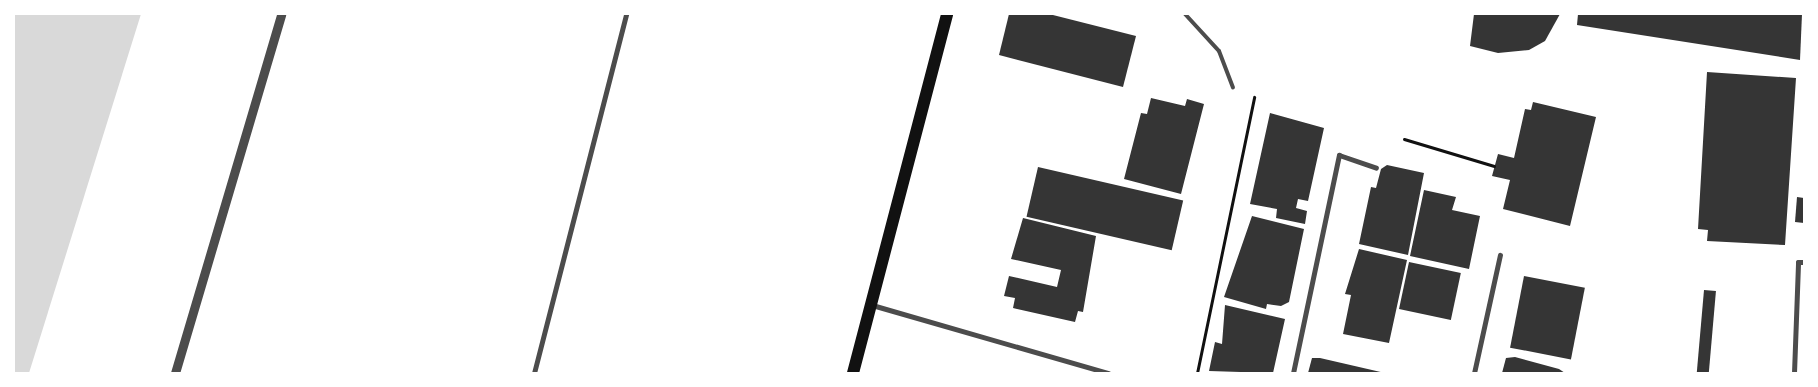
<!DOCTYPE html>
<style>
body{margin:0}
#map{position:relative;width:1818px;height:387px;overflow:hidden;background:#fff;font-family:Poppins,sans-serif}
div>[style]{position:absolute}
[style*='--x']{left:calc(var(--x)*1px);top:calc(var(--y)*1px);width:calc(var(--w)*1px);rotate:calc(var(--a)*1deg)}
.water>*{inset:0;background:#d9d9d9}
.building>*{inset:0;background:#353535;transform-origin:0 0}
.path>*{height:3px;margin:-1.5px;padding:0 1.5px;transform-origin:1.5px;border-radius:1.5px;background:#111}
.service>*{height:4px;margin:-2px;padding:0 2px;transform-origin:2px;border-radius:2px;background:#4c4c4c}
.minor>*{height:5px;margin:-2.5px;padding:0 2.5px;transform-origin:2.5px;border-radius:2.5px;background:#4c4c4c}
.tertiary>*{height:9px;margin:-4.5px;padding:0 4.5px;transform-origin:4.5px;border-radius:4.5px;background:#4c4c4c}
.primary>*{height:12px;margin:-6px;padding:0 6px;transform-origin:6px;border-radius:6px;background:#111}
span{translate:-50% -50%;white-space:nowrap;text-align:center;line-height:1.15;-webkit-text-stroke:5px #fff;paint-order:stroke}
.frame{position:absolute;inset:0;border:15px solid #fff;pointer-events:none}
</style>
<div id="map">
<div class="water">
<div style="clip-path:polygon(14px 14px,141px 14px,29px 373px,14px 373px)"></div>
</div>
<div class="building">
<div style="clip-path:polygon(1009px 14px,1049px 14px,1136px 36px,1123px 87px,999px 55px)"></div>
<div style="clip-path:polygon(1474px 14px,1560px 14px,1545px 41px,1529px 50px,1498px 53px,1470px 46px)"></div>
<div style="clip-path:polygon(1578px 14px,1802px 14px,1800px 60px,1577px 25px)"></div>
<div style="clip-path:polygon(1707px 72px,1796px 78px,1785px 245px,1707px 241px,1708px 230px,1698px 229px)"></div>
<div style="clip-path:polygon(1151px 98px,1185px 106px,1187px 99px,1204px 104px,1181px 194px,1124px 179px,1141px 113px,1147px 114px)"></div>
<div style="clip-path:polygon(1533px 102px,1596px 117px,1570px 226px,1503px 209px,1510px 180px,1492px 176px,1498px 154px,1514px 158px,1525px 109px,1531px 110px)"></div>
<div style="clip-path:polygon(1270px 113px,1324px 128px,1308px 201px,1298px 199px,1296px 208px,1307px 211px,1305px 224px,1276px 218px,1277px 209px,1250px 204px)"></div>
<div style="clip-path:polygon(1387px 165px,1424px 173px,1408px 255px,1359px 244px,1371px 187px,1376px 188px,1381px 169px)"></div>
<div style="left:1038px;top:167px;width:149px;height:51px;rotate:13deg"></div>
<div style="clip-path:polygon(1424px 190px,1456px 197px,1452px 210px,1480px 216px,1469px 269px,1410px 256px)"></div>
<div style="clip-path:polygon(1797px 197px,1804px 198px,1804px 223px,1795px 222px)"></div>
<div style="clip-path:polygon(1252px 216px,1304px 229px,1289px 302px,1281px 306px,1267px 304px,1266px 309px,1224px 297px)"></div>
<div style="clip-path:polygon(1023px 218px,1096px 236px,1083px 312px,1078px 311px,1075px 322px,1013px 308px,1015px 298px,1004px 296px,1009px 276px,1057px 287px,1061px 270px,1011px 259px)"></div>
<div style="clip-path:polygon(1359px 249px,1407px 260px,1389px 343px,1343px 334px,1351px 295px,1345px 294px)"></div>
<div style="left:1409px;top:262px;width:53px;height:48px;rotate:12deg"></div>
<div style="left:1524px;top:276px;width:62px;height:73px;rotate:11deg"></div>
<div style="left:1704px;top:290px;width:12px;height:83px;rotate:5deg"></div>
<div style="clip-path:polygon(1225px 305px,1285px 319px,1273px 373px,1209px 371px,1215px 342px,1222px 344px)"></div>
<div style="clip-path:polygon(1515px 357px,1559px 369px,1565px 373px,1502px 373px,1506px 358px)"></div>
<div style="clip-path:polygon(1312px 358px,1320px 358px,1385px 373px,1308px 373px)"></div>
</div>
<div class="path">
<div style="--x:1404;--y:139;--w:94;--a:16.7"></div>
<div style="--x:1197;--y:373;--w:282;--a:-78.3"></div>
</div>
<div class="service">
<div style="--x:1185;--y:14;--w:50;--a:47.4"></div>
<div style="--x:1219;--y:51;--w:39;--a:69"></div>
</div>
<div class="minor">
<div style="--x:872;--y:305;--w:246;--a:16.1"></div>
<div style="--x:534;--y:373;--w:371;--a:-75.6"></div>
<div style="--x:1293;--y:373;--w:223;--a:-78.1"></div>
<div style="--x:1339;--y:155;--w:39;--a:19"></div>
<div style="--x:1474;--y:373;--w:121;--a:-77.6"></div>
<div style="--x:1794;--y:373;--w:111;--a:-87.9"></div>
<div style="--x:1798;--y:262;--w:6;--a:0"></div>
</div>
<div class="tertiary">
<div style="--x:175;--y:373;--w:374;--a:-73.5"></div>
</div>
<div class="primary">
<div style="--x:853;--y:373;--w:371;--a:-75.3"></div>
</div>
<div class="frame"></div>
</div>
